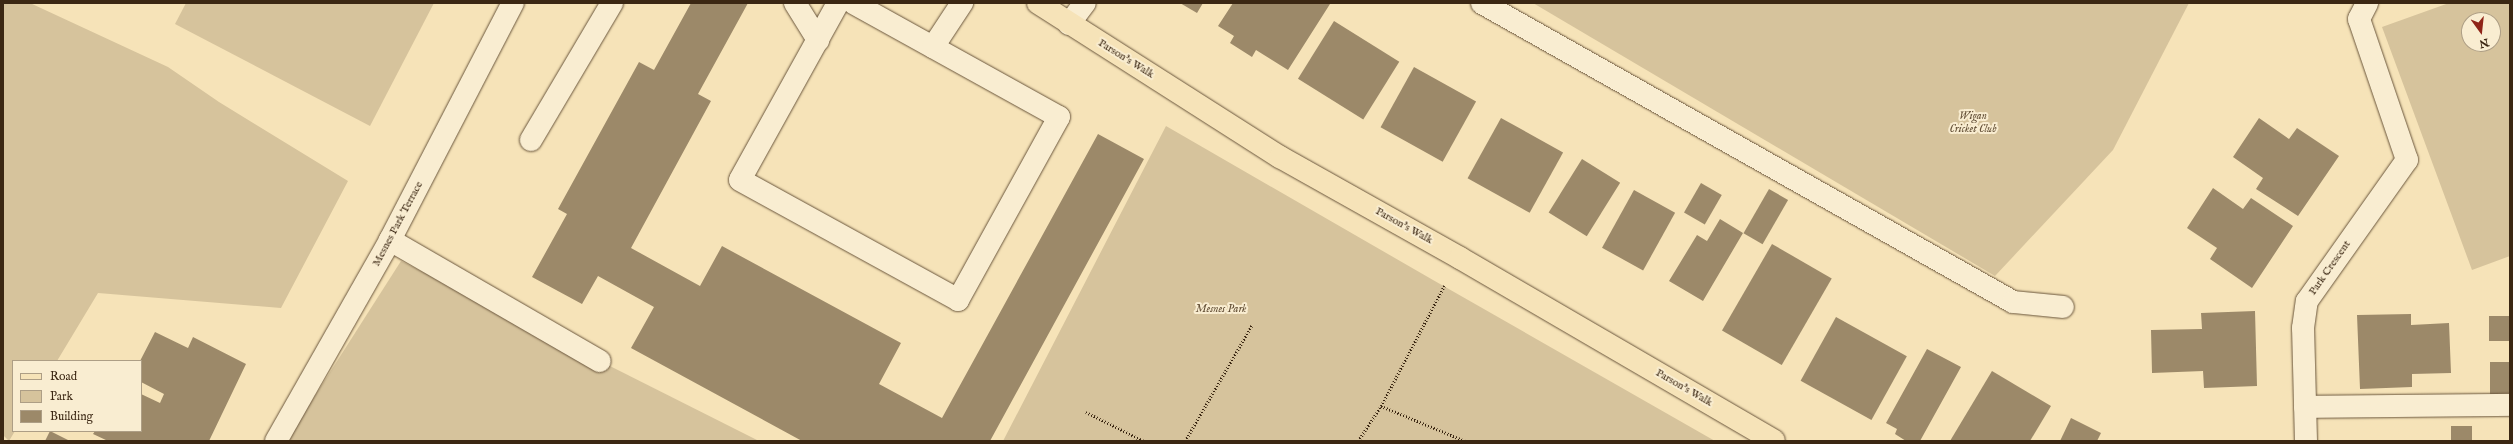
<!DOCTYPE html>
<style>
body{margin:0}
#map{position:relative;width:2513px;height:444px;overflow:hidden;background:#f6e3b8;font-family:"IM FELL English",serif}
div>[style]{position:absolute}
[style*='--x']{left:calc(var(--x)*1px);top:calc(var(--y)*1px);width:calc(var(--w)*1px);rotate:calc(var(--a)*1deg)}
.green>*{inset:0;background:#d6c39c}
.building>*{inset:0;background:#9c8969;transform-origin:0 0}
.path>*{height:2.5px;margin-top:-1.25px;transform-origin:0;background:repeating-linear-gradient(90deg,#3b2713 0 1px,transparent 0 3px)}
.roads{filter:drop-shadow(0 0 1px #6a563c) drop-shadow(0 0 1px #6a563c)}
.minor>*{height:22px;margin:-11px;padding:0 11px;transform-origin:11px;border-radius:11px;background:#f9edd1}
.major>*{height:22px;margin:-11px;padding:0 11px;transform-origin:11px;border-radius:11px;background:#f6e3b8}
span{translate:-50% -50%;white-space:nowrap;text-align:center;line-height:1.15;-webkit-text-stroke:4px #f9edd1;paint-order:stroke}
.street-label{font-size:11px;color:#3b2713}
.park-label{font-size:11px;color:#624e35;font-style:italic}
.frame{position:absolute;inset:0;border:4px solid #3b2713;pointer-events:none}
.legend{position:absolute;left:12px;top:360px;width:130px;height:72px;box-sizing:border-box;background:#f9edd1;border:1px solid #ad9e85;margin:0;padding:5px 7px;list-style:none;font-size:12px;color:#3b2713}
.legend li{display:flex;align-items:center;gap:8px;height:20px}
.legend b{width:20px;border:1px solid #ad9e85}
.north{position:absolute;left:2461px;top:12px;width:40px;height:40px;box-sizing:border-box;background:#f9edd1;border:1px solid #ad9e85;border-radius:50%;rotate:165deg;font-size:11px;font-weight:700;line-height:16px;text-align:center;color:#3b2713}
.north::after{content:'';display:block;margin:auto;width:14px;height:18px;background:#8f2418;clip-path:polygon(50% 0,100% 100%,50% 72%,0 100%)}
</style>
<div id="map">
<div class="green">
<div style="clip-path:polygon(3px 3px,30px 3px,168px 67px,219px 102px,348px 181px,281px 308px,98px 293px,57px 361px,13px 361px,13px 431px,15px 431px,9px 441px,3px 435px)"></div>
<div style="clip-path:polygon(186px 3px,434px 3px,370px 126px,175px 24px)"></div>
<div style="clip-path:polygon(1533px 3px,2189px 3px,2113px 150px,1995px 276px)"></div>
<div style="clip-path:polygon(evenodd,2449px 3px,2510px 3px,2510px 256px,2472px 270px,2382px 27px,2449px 3px,2469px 20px,2493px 20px,2493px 44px,2469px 44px,2469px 20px)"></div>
<div style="clip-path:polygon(1166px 126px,1433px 280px,1715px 441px,1003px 441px)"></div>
<div style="clip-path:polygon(401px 261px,759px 441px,286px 441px)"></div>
</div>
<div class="building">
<div style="clip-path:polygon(691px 3px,748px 3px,698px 94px,711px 101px,631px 248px,700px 286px,722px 246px,901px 343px,879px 384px,942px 418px,1098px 134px,1144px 159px,990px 441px,802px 441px,631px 348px,654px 307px,598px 276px,582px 304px,532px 277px,567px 214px,558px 209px,639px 62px,654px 70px)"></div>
<div style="clip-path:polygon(1180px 3px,1203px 3px,1197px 13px)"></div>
<div style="clip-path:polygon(1233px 3px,1329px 3px,1330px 4px,1288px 70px,1256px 50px,1252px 57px,1230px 43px,1234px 36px,1218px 26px)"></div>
<div style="left:1334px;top:21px;width:77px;height:68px;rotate:32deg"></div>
<div style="left:1414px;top:67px;width:71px;height:69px;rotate:29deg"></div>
<div style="left:1501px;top:118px;width:71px;height:69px;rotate:29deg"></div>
<div style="clip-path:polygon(2259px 118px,2289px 139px,2297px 128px,2339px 156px,2298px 216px,2256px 189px,2263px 178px,2233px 157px)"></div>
<div style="left:1582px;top:159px;width:45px;height:63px;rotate:32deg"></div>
<div style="left:1701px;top:183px;width:24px;height:34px;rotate:30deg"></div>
<div style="clip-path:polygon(2213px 188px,2243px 209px,2251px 198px,2293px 226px,2252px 288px,2210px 259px,2217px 248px,2187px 228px)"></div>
<div style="left:1769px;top:189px;width:22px;height:51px;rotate:30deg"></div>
<div style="left:1634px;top:190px;width:47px;height:66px;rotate:29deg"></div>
<div style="clip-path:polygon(1720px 219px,1743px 233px,1703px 301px,1669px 281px,1697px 235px,1707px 241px)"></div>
<div style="left:1772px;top:244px;width:69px;height:100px;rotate:30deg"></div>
<div style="clip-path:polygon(2255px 311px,2257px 386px,2204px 388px,2203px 371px,2152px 373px,2151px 330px,2202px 329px,2201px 313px)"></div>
<div style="clip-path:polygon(2411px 314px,2411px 325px,2449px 323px,2451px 373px,2412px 374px,2412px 387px,2360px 389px,2357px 315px)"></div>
<div style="left:2489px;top:316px;width:21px;height:25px"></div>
<div style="left:1836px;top:317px;width:81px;height:73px;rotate:29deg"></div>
<div style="clip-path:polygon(155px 332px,188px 348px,193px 337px,246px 364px,209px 441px,108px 441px,93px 434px,95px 431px,141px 431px,141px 394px,160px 403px,164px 394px,141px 382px,140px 361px)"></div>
<div style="clip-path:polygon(1927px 349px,1961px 367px,1920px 441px,1906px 441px,1895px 434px,1897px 429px,1886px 423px)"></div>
<div style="left:2490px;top:362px;width:20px;height:34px"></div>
<div style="clip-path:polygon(1992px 371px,2051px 406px,2030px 441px,1950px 441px)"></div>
<div style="clip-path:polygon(2071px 418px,2101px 433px,2097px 441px,2060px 441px)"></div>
<div style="left:2451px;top:426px;width:21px;height:15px"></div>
<div style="clip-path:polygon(50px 431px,70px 441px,45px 441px)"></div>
</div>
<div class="path">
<div style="--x:1381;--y:406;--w:91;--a:22.6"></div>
<div style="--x:1086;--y:412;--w:65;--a:26.6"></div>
<div style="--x:1185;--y:441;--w:134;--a:-60"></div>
<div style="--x:1358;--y:441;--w:42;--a:-56.7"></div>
<div style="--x:1381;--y:406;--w:136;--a:-62.3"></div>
</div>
<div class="roads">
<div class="minor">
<div style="--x:795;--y:3;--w:44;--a:58.1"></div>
<div style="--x:838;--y:3;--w:202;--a:119"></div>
<div style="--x:740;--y:180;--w:249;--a:28.8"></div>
<div style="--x:958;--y:300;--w:209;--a:-61.1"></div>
<div style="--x:1059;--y:117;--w:235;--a:-151"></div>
<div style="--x:1482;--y:3;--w:609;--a:29.38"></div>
<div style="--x:2013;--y:302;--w:50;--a:5.7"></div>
<div style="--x:1069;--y:24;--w:26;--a:-53"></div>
<div style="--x:933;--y:47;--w:53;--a:-56.6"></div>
<div style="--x:531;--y:140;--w:159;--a:-59.4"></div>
<div style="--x:390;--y:240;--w:242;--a:30"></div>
<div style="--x:2305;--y:407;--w:205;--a:-0.6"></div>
<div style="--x:276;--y:441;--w:231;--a:-60.4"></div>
<div style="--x:390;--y:240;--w:267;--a:-62.6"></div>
<div style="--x:2306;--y:441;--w:113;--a:-91.5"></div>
<div style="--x:2303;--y:328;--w:27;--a:-82"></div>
<div style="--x:2307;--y:301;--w:173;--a:-54.7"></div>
<div style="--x:2407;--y:160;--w:149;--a:-108.8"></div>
<div style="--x:2359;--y:19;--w:18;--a:-63"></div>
</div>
<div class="major">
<div style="--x:1038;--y:3;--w:287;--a:32.5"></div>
<div style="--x:1280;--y:157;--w:206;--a:29.3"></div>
<div style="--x:1460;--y:258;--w:363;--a:30.2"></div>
</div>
</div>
<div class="street-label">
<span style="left:1126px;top:59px;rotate:32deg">Parson's Walk</span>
<span style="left:398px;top:224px;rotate:-62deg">Mesnes Park Terrace</span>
<span style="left:1404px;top:226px;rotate:29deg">Parson's Walk</span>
<span style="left:2330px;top:268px;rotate:-55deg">Park Crescent</span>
<span style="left:1684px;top:388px;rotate:30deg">Parson's Walk</span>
</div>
<div class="park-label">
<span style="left:1973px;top:123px">Wigan<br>Cricket Club</span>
<span style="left:1221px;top:309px">Mesnes Park</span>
</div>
<div class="frame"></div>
<ul class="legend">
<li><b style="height:5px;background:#f6e3b8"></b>Road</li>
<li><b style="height:11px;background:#d6c39c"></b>Park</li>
<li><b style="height:11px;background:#9c8969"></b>Building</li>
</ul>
<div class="north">N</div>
</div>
